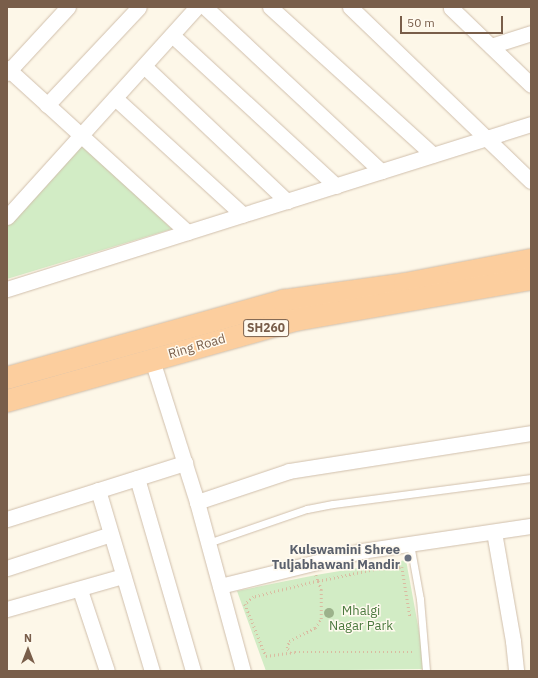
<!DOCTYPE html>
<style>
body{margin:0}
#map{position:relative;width:538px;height:678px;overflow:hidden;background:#fdf7e8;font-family:"IBM Plex Sans",sans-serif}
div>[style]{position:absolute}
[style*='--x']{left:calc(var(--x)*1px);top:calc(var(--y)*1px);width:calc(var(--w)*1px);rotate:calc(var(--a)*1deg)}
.green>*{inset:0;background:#d2ecc5}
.path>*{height:2.5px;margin-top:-1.25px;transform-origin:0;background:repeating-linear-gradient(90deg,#dabba1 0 1px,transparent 0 4px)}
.roads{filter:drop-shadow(0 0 1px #d0bfac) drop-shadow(0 0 1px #d0bfac)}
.service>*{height:7px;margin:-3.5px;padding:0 3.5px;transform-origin:3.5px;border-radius:3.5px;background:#fff}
.minor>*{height:15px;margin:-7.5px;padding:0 7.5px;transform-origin:7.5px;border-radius:7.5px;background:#fff}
.trunk>*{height:22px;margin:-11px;padding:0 11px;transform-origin:11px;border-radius:11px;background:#fcce9e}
.trees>*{width:10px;height:10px;margin:-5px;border-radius:50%;background:#9cb28b}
.dots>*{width:11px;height:11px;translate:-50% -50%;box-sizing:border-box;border:2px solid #fffaef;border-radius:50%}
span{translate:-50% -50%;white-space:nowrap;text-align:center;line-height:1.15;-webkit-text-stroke:3px #fffaef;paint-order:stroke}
.shield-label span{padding:1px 3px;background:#fffaef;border:1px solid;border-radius:3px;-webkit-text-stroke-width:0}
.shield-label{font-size:12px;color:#795e4a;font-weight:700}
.street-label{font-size:13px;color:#795e4a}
.worship-label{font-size:13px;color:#5b616d;font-weight:700}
.right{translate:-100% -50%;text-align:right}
.park-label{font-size:13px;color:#4c7a3f}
.frame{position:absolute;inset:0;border:8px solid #795e4a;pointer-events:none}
.north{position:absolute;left:8px;top:630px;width:40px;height:40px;-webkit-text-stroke:3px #fffaef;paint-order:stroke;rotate:0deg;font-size:11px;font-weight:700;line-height:16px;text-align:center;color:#795e4a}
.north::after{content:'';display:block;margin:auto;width:14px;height:18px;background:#795e4a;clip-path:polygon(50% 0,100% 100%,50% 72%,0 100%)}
.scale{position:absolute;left:400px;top:16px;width:103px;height:18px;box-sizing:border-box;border:2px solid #795e4a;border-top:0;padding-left:5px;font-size:12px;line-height:14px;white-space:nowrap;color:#795e4a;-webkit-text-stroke:3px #fffaef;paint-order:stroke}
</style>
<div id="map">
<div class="green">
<div style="clip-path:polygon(83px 145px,172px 229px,7px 279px,7px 226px)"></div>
<div style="clip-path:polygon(406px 560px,426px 669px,266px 671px,237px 591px,316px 575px)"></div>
</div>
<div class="path">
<div style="--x:316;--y:575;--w:6;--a:72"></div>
<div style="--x:318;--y:581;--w:58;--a:-11.9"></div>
<div style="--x:375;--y:569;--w:27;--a:-4"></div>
<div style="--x:402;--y:567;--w:50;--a:80.7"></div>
<div style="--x:291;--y:653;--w:6;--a:-129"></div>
<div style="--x:287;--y:648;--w:7;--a:-74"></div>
<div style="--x:289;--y:641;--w:29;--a:-27"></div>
<div style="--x:315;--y:628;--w:11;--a:-56"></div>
<div style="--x:321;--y:619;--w:29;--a:-90"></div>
<div style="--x:321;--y:590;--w:9;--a:-108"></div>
<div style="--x:318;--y:581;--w:66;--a:166"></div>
<div style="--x:254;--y:597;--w:11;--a:142"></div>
<div style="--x:245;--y:604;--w:56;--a:68"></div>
<div style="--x:266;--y:656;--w:29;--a:-8"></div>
<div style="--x:295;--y:652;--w:120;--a:0"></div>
</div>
<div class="roads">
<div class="service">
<div style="--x:208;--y:543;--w:105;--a:-19"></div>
<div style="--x:307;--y:509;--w:26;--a:-11"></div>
<div style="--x:333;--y:504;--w:200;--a:-7.5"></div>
<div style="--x:410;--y:544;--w:56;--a:79.7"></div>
<div style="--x:420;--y:599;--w:72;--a:85.2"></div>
</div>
<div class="minor">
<div style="--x:205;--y:7;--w:241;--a:43"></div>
<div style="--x:270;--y:7;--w:220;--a:42.2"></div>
<div style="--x:350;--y:7;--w:251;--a:43.9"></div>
<div style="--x:454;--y:7;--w:3;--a:162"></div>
<div style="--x:451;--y:8;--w:111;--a:43.9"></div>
<div style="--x:172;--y:35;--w:223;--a:42.6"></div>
<div style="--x:491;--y:46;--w:42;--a:-18"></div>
<div style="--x:144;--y:66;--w:197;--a:43.4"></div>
<div style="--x:7;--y:68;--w:244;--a:42.3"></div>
<div style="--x:7;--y:73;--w:90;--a:-47.3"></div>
<div style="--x:115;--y:98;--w:173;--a:42.4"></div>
<div style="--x:47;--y:105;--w:134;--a:-46.8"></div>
<div style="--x:7;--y:217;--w:283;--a:-47.9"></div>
<div style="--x:7;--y:289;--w:549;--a:-17.48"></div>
<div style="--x:152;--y:360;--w:149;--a:72.4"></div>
<div style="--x:197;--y:502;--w:175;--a:74.8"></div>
<div style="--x:137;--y:478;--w:201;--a:73.8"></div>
<div style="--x:98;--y:490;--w:189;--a:73.4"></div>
<div style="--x:197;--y:502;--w:97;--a:-18.6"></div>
<div style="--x:289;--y:471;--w:245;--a:-8.9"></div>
<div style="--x:7;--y:519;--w:187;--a:-17.5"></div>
<div style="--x:494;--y:532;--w:111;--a:80.1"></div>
<div style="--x:513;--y:641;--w:30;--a:84"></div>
<div style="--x:7;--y:568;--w:109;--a:-18.1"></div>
<div style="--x:220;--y:586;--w:145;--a:-13.9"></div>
<div style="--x:361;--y:551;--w:172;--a:-8.4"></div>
<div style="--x:80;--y:590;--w:85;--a:71.6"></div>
<div style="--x:7;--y:609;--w:121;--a:-15.9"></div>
</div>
<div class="trunk">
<div style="--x:7;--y:378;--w:287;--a:-15.6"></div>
<div style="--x:283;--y:301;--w:123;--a:-7.9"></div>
<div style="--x:405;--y:284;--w:128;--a:-10.8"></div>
<div style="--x:7;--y:401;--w:299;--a:-15.7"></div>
<div style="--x:295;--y:320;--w:240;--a:-9.9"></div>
</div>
</div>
<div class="trees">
<div style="left:329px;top:613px"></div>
</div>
<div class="dots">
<div style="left:408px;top:558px;background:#6b7280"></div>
</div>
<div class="shield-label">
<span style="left:266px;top:328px">SH260</span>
</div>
<div class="street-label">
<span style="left:197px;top:347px;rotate:-16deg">Ring Road</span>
</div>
<div class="worship-label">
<span class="right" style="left:400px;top:558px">Kulswamini Shree<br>Tuljabhawani Mandir</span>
</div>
<div class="park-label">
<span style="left:361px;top:619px">Mhalgi<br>Nagar Park</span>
</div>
<div class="frame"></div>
<div class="north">N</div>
<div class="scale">50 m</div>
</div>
